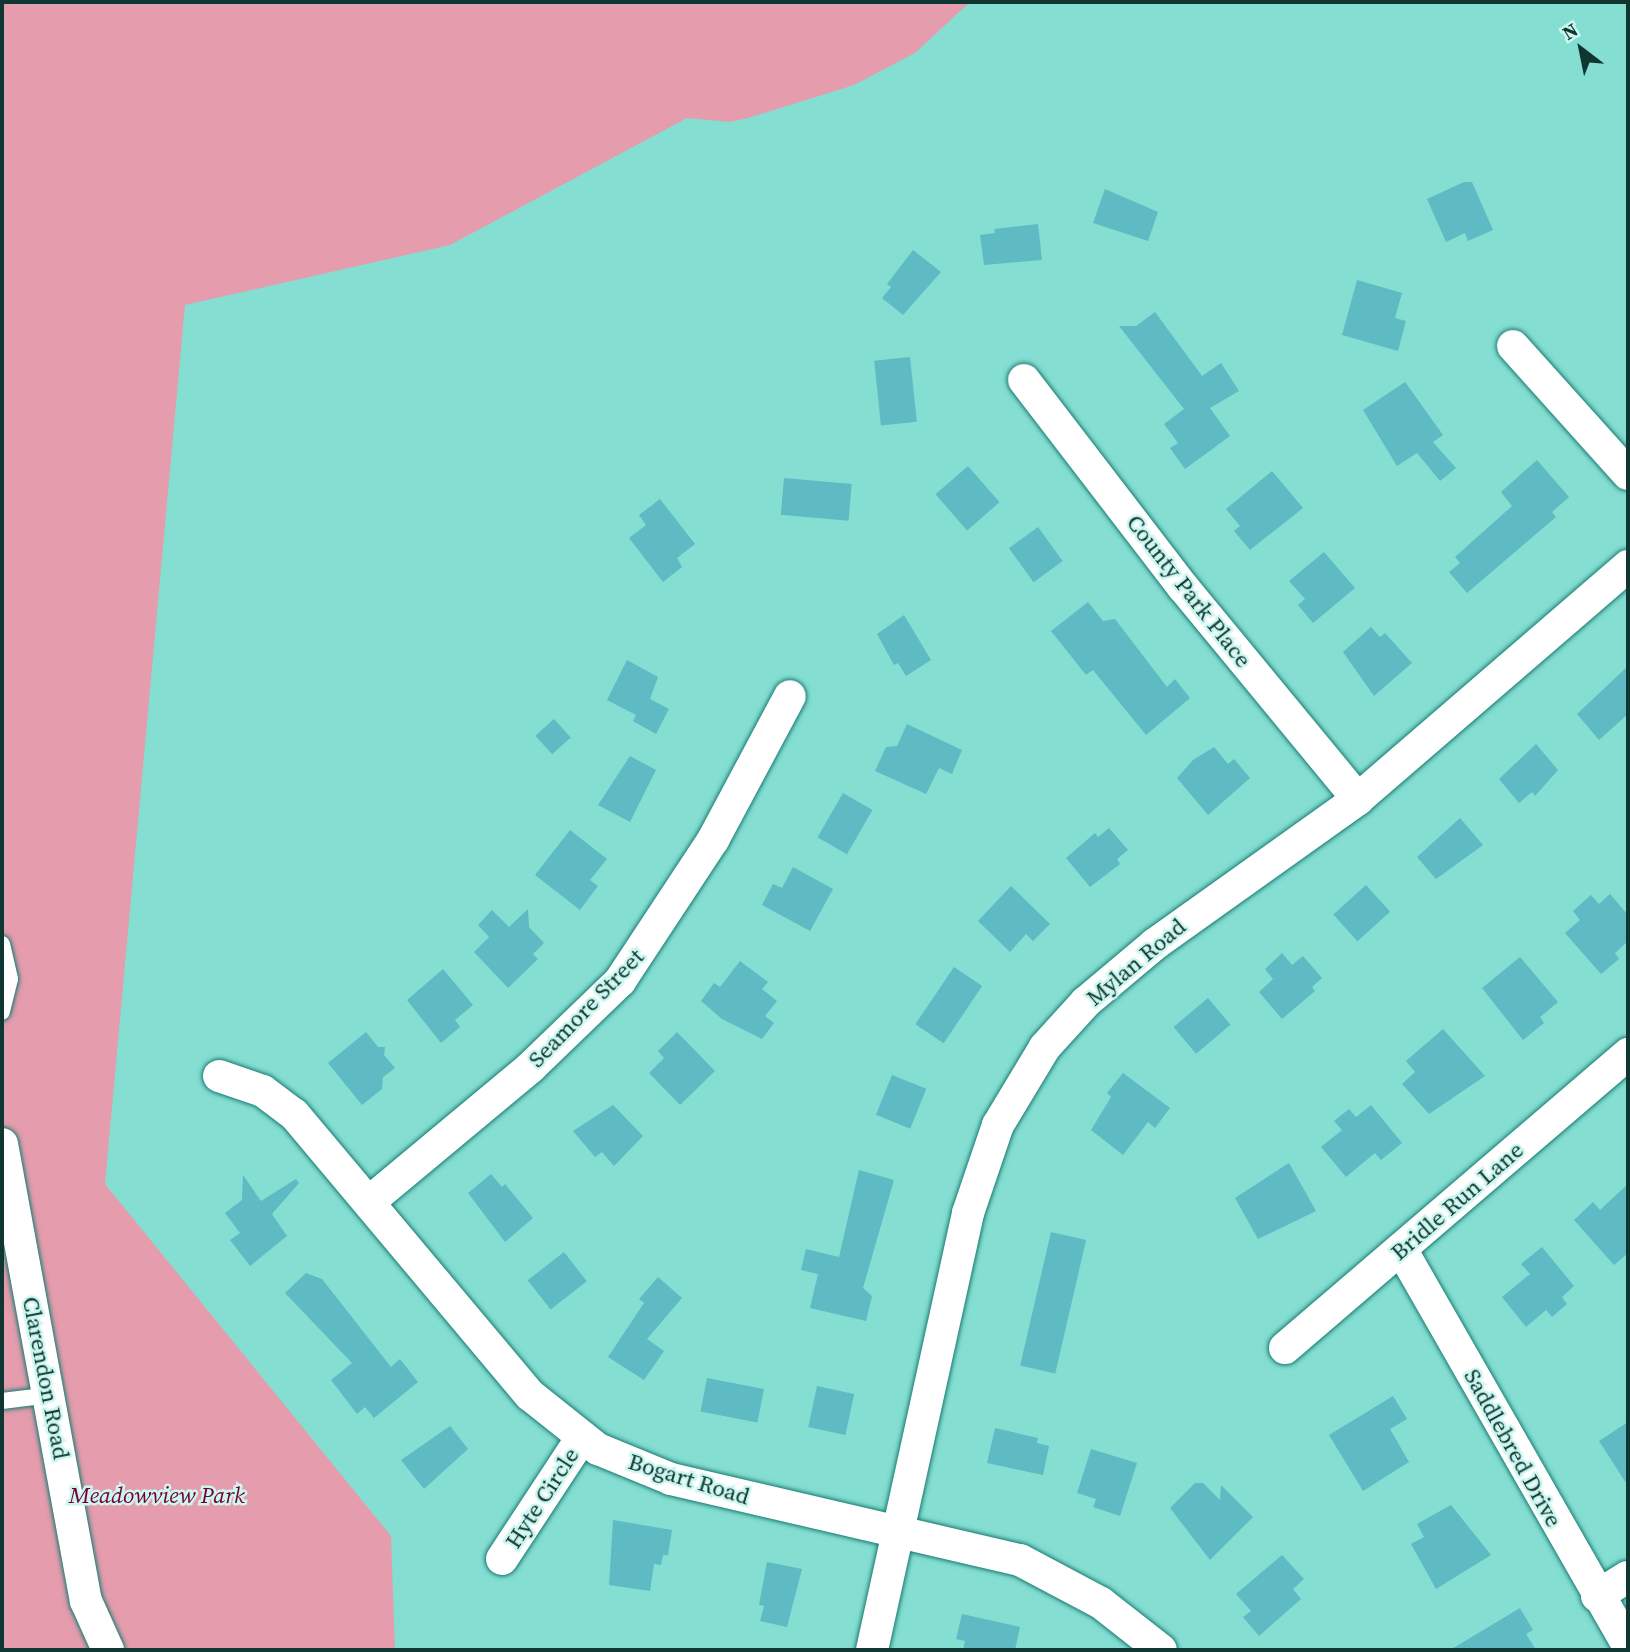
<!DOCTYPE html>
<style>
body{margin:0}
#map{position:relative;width:1630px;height:1652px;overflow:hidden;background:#85ded2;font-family:"Source Serif 4",serif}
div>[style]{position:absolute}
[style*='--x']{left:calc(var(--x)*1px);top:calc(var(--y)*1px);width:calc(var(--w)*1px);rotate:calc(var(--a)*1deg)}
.green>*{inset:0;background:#e59cad}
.building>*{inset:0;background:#5ebac3;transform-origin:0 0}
.roads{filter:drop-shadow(0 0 2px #177c72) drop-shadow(0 0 2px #177c72)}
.lane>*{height:16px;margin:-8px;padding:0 8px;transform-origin:8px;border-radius:8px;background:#fff}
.street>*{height:32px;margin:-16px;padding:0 16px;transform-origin:16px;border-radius:16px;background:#fff}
span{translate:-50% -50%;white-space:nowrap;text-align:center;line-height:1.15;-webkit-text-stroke:5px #ccf6ef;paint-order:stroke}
.street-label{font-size:23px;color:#0f3631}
.park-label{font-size:23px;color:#760034;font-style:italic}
.frame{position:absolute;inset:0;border:4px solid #0f3631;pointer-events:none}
.north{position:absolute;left:1546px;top:14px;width:70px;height:70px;-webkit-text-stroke:5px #ccf6ef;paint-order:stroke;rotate:328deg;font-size:19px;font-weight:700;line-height:28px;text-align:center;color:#0f3631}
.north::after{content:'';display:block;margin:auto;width:24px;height:32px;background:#0f3631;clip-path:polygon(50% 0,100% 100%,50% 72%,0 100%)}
</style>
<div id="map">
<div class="green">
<div style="clip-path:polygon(2px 2px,970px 2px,915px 53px,854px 85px,748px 118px,729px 122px,687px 118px,450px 245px,185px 305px,105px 1184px,391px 1536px,395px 1650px,2px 1650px)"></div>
</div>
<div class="building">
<div style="clip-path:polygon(1464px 182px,1472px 182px,1493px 230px,1468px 241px,1465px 233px,1446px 242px,1427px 199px)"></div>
<div style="clip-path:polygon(1105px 189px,1158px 212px,1148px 241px,1093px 223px)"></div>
<div style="clip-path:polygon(1038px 224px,1042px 260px,984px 265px,980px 235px,995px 233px,994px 229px)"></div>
<div style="clip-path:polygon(913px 250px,941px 272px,903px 315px,882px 298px,891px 287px,887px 284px)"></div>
<div style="clip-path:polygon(1357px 280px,1402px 293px,1395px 318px,1406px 321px,1398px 351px,1342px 335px)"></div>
<div style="clip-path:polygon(1155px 312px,1202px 376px,1221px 363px,1239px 391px,1210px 408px,1230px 436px,1185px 469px,1170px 448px,1178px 443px,1164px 424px,1184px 409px,1119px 326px,1136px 326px)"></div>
<div style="left:910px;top:357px;width:65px;height:36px;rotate:84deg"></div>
<div style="clip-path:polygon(1405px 382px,1443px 435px,1433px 442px,1456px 468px,1440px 481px,1417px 453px,1397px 466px,1363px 410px)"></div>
<div style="clip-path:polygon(1537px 460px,1569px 497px,1552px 512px,1556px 517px,1467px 593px,1449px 572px,1460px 563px,1455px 557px,1512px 506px,1501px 492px)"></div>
<div style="left:968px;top:466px;width:48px;height:43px;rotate:49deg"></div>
<div style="clip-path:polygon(1272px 471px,1303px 508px,1250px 550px,1234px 531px,1240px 526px,1226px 509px)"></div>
<div style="left:784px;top:478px;width:68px;height:37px;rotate:5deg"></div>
<div style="clip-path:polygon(660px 499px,695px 544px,677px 558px,682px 567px,663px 582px,629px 538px,646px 525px,639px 515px)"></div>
<div style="left:1038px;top:527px;width:42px;height:36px;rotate:54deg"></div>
<div style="clip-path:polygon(1324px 552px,1355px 588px,1313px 623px,1298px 605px,1305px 599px,1289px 581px)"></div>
<div style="clip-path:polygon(1088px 602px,1103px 621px,1115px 619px,1167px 687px,1175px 679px,1190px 698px,1146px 735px,1093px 670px,1086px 675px,1051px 631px)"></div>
<div style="clip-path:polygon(904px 615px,931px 660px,906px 676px,898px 663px,894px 665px,877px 634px)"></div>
<div style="clip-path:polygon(1371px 627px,1380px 637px,1385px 633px,1412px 663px,1374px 696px,1343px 652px)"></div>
<div style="clip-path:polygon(627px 660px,658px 677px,650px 699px,669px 709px,656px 734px,633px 721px,636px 715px,607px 700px)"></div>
<div style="clip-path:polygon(1628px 666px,1628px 714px,1599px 740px,1577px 714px)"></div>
<div style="left:554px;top:719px;width:25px;height:25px;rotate:48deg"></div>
<div style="clip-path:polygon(907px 724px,962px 750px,952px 774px,939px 768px,926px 794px,875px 771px,886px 747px,897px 746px)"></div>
<div style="clip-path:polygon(1536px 744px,1558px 770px,1535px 796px,1532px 792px,1519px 803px,1499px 779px)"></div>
<div style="clip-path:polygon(1214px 747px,1228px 764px,1234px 759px,1250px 778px,1208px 815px,1177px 778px,1193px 760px)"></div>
<div style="clip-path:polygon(630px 756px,656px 770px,630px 822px,598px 805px)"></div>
<div style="left:843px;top:793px;width:34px;height:51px;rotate:30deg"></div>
<div style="clip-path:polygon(1460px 818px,1483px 845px,1436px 879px,1417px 857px)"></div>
<div style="clip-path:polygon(1109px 828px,1128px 850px,1117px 859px,1120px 864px,1090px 887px,1066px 858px,1095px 833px,1098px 837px)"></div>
<div style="clip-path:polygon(570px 830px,607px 859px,590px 880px,598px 886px,580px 910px,535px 875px)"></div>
<div style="clip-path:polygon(793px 867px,833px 889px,810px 931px,762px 905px,773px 884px,782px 888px)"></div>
<div style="left:1366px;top:885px;width:36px;height:44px;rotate:48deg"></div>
<div style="clip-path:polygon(1011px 886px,1050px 924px,1033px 941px,1026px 934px,1010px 952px,978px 921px)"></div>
<div style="clip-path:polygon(1610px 894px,1628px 915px,1628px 941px,1615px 953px,1619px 959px,1601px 974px,1565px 933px,1580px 920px,1573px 911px,1591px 895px,1599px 904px)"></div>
<div style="clip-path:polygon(528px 909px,529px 927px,544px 943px,533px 954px,538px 959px,508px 988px,474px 952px,489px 937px,478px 925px,492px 910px,509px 927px)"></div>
<div style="clip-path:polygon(1282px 953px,1292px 965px,1303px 956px,1322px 978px,1312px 987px,1315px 991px,1282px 1019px,1259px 992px,1273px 979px,1265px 969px)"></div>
<div style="clip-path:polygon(1520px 957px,1558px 1002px,1540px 1017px,1544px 1023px,1523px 1040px,1482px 988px)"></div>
<div style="clip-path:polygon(740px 961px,768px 982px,762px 989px,777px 1001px,765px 1016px,774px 1023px,762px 1039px,722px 1019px,701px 1001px,714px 983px,720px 987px)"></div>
<div style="left:954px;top:967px;width:34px;height:69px;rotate:34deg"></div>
<div style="clip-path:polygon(443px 969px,473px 1005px,455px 1020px,460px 1027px,441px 1043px,407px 1000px)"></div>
<div style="left:1208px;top:998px;width:35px;height:45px;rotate:50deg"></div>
<div style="clip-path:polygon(1443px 1029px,1485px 1076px,1429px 1114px,1402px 1084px,1415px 1072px,1406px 1061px)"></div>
<div style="clip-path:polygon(366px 1032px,378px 1047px,385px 1047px,384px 1055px,395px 1068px,383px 1077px,382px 1089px,362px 1105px,328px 1063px)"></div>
<div style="clip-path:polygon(677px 1032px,715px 1071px,680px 1105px,649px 1073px,664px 1058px,658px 1051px)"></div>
<div style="clip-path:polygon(1123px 1073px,1170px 1108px,1155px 1128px,1148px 1122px,1123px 1155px,1091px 1130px,1111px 1097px,1107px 1093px)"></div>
<div style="left:892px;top:1075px;width:37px;height:43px;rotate:22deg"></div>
<div style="clip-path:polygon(613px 1105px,643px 1136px,614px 1166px,602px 1152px,595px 1157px,573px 1131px)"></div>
<div style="clip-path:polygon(1371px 1105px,1402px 1143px,1381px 1160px,1375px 1153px,1346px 1177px,1321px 1147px,1342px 1130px,1334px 1121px,1349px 1109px,1356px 1117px)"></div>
<div style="clip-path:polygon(1289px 1163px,1316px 1211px,1258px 1239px,1235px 1198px)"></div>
<div style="clip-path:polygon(859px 1170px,894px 1180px,863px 1288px,872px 1296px,866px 1321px,810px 1308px,818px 1274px,801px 1270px,806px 1249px,839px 1257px)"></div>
<div style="clip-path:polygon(491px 1174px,502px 1187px,505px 1184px,533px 1218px,505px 1242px,468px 1193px)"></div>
<div style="clip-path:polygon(243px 1175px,261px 1201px,296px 1179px,299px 1183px,272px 1214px,287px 1236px,250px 1266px,230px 1240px,240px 1233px,225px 1213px,242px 1200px)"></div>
<div style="clip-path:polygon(1628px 1184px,1628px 1253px,1614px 1265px,1574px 1220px,1593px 1202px,1600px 1210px)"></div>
<div style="left:1051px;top:1232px;width:36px;height:137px;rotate:13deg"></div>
<div style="clip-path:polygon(1542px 1247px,1574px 1286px,1562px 1297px,1567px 1304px,1552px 1317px,1546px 1310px,1526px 1327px,1502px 1297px,1530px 1274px,1521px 1264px)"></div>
<div style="left:564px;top:1252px;width:37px;height:46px;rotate:52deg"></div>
<div style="clip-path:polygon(306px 1273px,322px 1279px,391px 1367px,400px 1359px,418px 1382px,374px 1418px,365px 1407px,357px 1414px,331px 1380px,352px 1363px,285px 1293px)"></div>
<div style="clip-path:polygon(658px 1277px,682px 1298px,647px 1339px,664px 1351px,644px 1380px,608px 1357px,644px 1303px,639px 1299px)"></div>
<div style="left:707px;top:1378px;width:58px;height:34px;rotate:11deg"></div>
<div style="left:817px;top:1386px;width:38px;height:42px;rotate:12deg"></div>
<div style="clip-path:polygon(1393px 1396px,1407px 1419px,1390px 1429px,1409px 1462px,1363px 1491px,1329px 1435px)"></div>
<div style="clip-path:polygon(1628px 1422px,1628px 1486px,1599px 1441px)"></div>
<div style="clip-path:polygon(450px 1426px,468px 1449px,424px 1489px,401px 1460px)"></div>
<div style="clip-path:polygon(995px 1428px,1038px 1438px,1037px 1443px,1049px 1446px,1043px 1475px,987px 1463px)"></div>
<div style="clip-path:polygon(1091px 1449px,1137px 1463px,1120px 1516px,1093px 1507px,1096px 1499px,1077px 1493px)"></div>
<div style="clip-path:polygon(1195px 1483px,1203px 1483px,1220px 1500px,1221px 1485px,1253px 1517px,1210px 1560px,1170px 1508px)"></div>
<div style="clip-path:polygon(1451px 1505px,1491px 1555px,1436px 1589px,1411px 1544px,1424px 1537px,1417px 1524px)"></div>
<div style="clip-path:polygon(613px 1520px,672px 1530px,668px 1555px,663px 1555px,661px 1565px,654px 1564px,650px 1591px,609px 1585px)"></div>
<div style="clip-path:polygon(1282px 1555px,1304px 1579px,1293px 1589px,1301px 1599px,1259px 1636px,1243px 1617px,1251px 1611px,1236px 1594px)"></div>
<div style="clip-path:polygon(767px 1562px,802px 1569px,787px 1627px,760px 1621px,764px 1606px,759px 1605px)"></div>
<div style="clip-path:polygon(1520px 1608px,1533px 1630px,1526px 1634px,1536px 1650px,1450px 1650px)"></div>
<div style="clip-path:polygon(962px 1614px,1020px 1627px,1015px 1650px,963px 1650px,965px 1641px,956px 1639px)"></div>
</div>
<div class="roads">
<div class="lane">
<div style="--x:2;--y:944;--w:36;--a:77"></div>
<div style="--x:10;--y:979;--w:34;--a:104"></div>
<div style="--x:2;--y:1401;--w:48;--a:-7.1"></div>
</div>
<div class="street">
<div style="--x:1513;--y:346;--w:172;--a:48.1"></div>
<div style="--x:1024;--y:380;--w:261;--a:52.5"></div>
<div style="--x:1183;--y:587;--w:275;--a:50.5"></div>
<div style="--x:219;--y:1076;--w:46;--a:18.8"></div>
<div style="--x:263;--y:1091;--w:39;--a:37"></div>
<div style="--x:294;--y:1114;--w:367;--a:50"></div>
<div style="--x:530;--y:1395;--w:87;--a:38.5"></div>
<div style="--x:598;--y:1449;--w:79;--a:22.3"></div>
<div style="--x:671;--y:1479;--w:358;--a:13.1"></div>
<div style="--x:1020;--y:1560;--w:92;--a:28"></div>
<div style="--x:1101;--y:1603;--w:76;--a:38.1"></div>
<div style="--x:2;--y:1144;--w:465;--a:79.6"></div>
<div style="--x:86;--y:1601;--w:54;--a:65.8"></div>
<div style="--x:369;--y:1202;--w:211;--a:-39.8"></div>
<div style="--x:531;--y:1067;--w:124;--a:-44"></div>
<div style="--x:620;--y:981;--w:169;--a:-56.6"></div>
<div style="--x:713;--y:840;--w:163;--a:-61.9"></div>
<div style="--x:1401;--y:1249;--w:456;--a:60.2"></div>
<div style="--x:1285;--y:1348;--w:452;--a:-40.6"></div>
<div style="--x:502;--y:1559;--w:146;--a:-56.7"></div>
<div style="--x:1597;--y:1596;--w:36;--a:-32"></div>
<div style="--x:872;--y:1650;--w:447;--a:-77.6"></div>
<div style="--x:968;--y:1213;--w:93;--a:-71.2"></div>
<div style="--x:998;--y:1125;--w:91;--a:-58.9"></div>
<div style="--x:1045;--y:1047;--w:61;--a:-47.7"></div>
<div style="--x:1086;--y:1002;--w:90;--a:-40"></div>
<div style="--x:1155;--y:944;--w:249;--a:-35.5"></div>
<div style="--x:1358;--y:799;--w:357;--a:-40.8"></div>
</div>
</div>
<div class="street-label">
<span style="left:1189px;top:591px;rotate:52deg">County Park Place</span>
<span style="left:1136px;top:962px;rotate:-40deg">Mylan Road</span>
<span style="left:586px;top:1008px;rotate:-46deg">Seamore Street</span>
<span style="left:1457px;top:1201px;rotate:-41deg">Bridle Run Lane</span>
<span style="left:46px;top:1378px;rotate:79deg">Clarendon Road</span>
<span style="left:1513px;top:1448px;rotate:61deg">Saddlebred Drive</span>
<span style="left:689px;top:1479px;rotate:17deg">Bogart Road</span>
<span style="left:542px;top:1498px;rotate:-57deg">Hyte Circle</span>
</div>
<div class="park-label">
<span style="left:157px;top:1495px">Meadowview Park</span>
</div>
<div class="frame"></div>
<div class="north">N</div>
</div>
